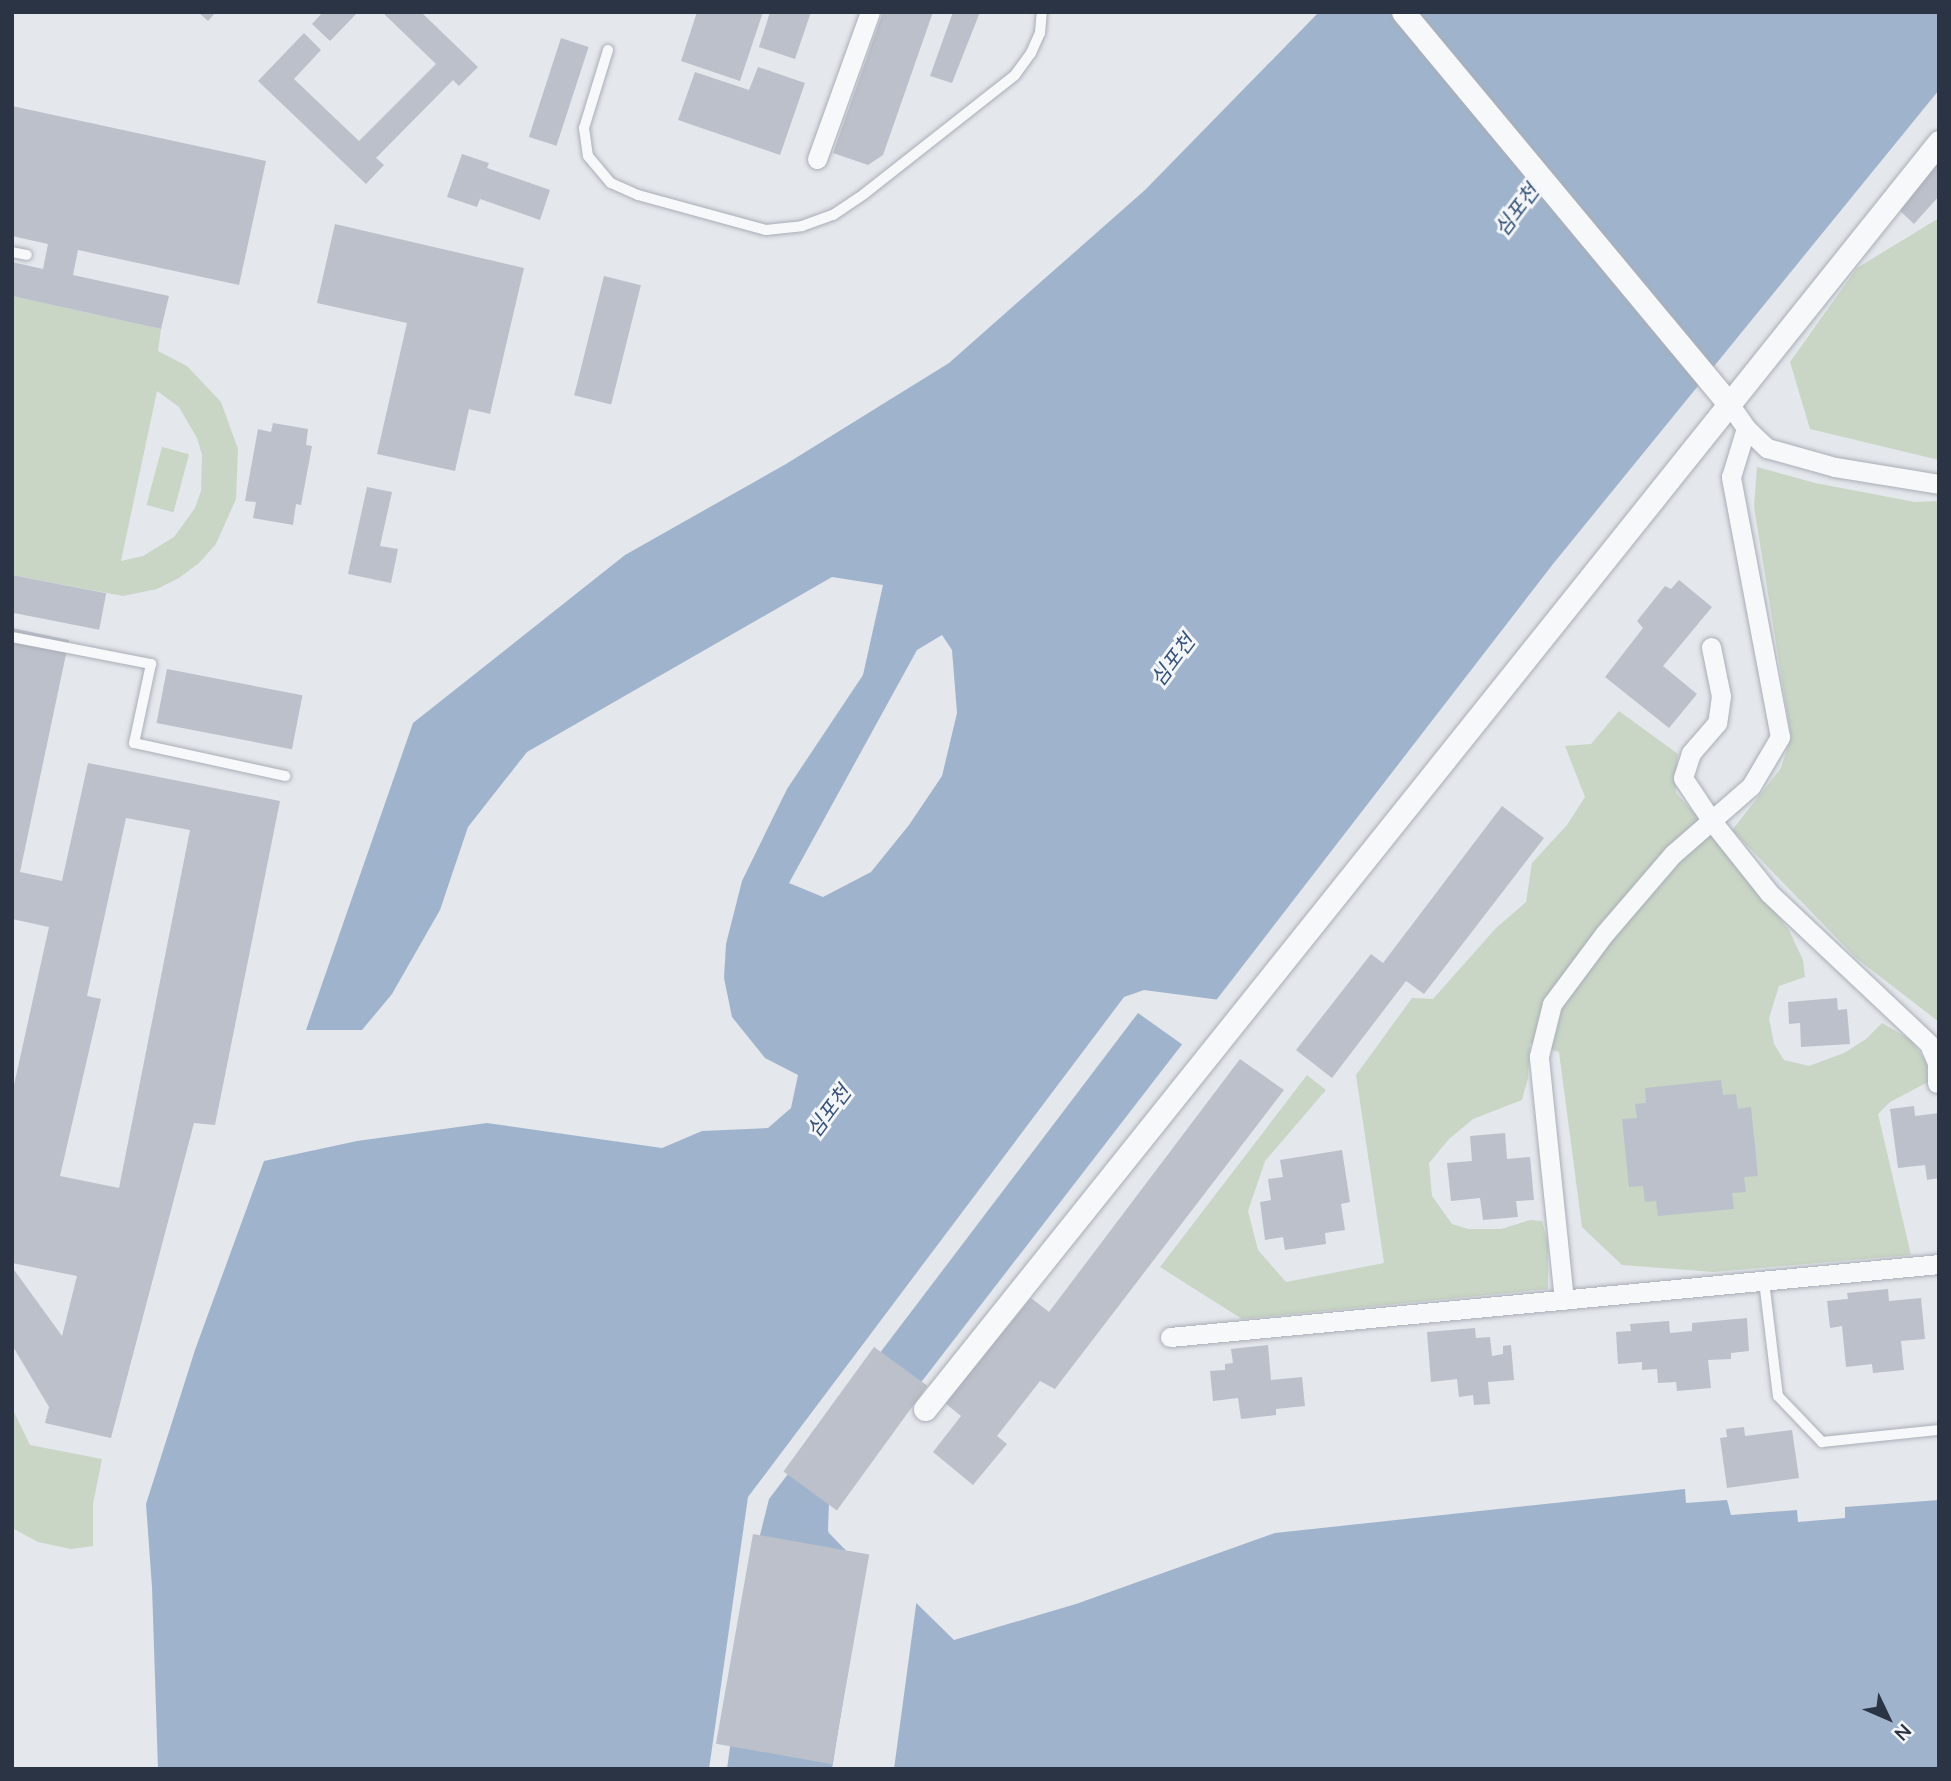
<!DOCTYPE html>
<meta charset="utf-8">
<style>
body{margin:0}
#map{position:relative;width:1951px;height:1781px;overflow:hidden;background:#e4e7ec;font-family:Mulish,"Noto Sans KR",sans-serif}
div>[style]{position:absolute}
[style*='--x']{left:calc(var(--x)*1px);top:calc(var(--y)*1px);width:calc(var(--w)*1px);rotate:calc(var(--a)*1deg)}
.green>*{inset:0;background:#c9d6c5;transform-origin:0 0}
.water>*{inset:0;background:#9fb4cc}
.pier>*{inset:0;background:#e4e7ec}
.building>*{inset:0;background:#bbc0ca;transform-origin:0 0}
.roads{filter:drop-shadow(0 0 2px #a9aeb7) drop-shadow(0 0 2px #a9aeb7)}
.service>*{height:10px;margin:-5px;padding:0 5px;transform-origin:5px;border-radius:5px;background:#f7f8fa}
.minor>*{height:19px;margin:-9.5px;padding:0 9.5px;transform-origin:9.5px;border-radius:9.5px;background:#f7f8fa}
.tertiary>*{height:23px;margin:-11.5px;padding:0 11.5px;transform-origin:11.5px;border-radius:11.5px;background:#f7f8fa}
span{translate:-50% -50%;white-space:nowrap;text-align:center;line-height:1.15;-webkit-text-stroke:6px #f4f6f9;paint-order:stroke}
.water-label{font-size:21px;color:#34527a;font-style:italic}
.frame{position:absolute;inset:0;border:14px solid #2b3445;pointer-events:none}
.north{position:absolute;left:1853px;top:1683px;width:70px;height:70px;-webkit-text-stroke:5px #f4f6f9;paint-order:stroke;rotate:134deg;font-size:19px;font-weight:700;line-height:28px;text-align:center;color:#2b3445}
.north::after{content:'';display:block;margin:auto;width:24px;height:32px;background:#2b3445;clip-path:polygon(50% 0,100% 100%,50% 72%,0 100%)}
</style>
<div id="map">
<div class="green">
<div style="clip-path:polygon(1939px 218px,1939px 460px,1810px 429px,1790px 362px,1857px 268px)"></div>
<div style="clip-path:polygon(evenodd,12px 296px,161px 329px,158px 351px,187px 366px,221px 402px,238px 449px,236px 499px,216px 544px,199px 563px,179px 578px,157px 589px,123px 596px,12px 575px,12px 296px,157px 391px,179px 407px,197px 438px,202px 455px,201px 491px,195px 508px,174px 537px,143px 556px,121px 561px,157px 391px)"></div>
<div style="left:162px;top:447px;width:28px;height:60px;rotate:15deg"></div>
<div style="clip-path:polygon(1757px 467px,1815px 483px,1915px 502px,1939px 501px,1939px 1022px,1856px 958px,1732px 830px,1781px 768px,1791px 736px,1754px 507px)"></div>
<div style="clip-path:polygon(1619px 711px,1678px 754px,1675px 778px,1676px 793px,1710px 830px,1789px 930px,1803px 960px,1805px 977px,1779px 986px,1769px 1018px,1774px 1044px,1784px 1060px,1809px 1066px,1844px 1053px,1866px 1039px,1882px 1023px,1911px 1040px,1927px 1063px,1928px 1082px,1890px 1102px,1878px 1114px,1911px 1255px,1714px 1272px,1622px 1265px,1582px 1227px,1559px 1052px,1530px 1043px,1528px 1078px,1522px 1100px,1473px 1119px,1449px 1139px,1429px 1163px,1432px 1196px,1452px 1224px,1468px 1229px,1501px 1229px,1530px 1220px,1542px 1221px,1548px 1243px,1548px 1289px,1242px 1319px,1160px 1267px,1307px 1075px,1326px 1090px,1265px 1161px,1248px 1211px,1258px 1250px,1286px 1282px,1384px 1263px,1356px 1075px,1412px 998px,1433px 999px,1496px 928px,1526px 902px,1532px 863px,1567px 825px,1585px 797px,1565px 746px,1591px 744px)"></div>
<div style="clip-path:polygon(12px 1408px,30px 1445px,102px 1459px,93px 1504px,93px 1546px,71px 1549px,38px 1542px,12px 1528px)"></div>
</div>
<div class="water">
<div style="clip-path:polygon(evenodd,1319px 12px,1939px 12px,1939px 90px,1553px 564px,936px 1363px,829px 1502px,828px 1531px,901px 1588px,954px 1640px,1076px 1604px,1275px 1533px,1685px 1489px,1686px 1503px,1727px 1500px,1731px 1515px,1797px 1510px,1798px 1522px,1845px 1518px,1845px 1507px,1939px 1500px,1939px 1769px,158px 1769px,152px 1587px,146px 1504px,195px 1350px,264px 1161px,357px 1141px,487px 1123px,662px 1148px,702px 1131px,768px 1128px,791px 1108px,798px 1075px,765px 1058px,732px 1017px,724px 978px,726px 944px,742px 881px,787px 789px,863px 675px,883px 585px,832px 577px,527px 752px,468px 827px,440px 910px,392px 994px,362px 1030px,306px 1030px,413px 723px,625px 555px,786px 464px,949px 363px,1145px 190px,1319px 12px,942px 635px,952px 650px,957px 713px,942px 776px,909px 825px,871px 872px,823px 897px,789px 883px,917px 650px,942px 635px)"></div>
</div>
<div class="pier">
<div style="clip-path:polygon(1144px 990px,1220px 1000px,1183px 1045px,1138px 1013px,769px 1499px,758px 1543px,727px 1769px,709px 1769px,748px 1497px,1124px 997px)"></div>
<div style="clip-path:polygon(828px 1532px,835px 1533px,917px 1598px,894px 1769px,832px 1769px,864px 1569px)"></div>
</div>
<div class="building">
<div style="clip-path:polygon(198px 12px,216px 12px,208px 21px)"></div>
<div style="clip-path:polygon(323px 12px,358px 12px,330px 41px,312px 24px)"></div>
<div style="clip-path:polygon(382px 12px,421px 12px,478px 67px,459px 86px,453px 80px,376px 158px,384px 165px,366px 184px,258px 81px,304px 33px,321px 50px,294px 79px,359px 141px,436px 64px)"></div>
<div style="clip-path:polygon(697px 12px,763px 12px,740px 81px,681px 61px)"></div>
<div style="clip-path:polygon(770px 12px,811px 12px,795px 59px,759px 47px)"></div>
<div style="clip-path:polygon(883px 12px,933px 12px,883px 155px,868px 165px,833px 153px)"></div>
<div style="clip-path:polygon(953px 12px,980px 12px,952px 83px,930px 76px)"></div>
<div style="left:561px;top:38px;width:29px;height:104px;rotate:18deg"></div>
<div style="clip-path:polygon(758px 67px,805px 83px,780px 155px,678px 120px,695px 72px,749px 90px)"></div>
<div style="clip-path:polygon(12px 106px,266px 161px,239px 285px,78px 250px,73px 275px,169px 296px,161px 329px,12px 296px,12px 262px,43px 269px,48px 244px,12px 236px)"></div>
<div style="clip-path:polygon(462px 154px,489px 163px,487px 168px,550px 190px,540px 220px,480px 199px,477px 207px,447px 197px)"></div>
<div style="clip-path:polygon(1939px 162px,1939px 196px,1914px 224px,1897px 208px)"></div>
<div style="clip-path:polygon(335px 224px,524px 268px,490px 414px,469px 409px,455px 471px,377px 454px,407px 323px,317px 303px)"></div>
<div style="left:604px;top:276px;width:38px;height:123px;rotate:14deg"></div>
<div style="clip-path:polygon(273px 423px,308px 429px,306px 445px,312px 446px,301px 505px,296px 504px,293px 525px,253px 518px,256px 502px,245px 501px,258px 429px,271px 432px)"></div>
<div style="clip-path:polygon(367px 487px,392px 492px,380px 546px,398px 549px,391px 583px,348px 574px)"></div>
<div style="left:12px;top:575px;width:96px;height:37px;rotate:11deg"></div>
<div style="clip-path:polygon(1679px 580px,1712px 607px,1663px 666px,1697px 694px,1669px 728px,1605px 677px,1643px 628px,1637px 621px,1665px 586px,1671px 589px)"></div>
<div style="clip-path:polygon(evenodd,12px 628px,69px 640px,20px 872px,62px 881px,88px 763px,280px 801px,215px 1125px,194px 1123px,111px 1438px,45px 1423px,49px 1407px,12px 1345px,12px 1267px,62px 1336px,77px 1276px,12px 1263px,12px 1094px,49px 927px,12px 919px,12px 628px,126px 818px,190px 830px,119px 1188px,60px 1176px,101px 999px,87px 996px,126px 818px)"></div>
<div style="left:167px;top:669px;width:138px;height:55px;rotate:11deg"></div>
<div style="clip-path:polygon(1502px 806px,1544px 838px,1424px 994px,1406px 981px,1332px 1078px,1296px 1050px,1371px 954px,1383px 963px)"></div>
<div style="clip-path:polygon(1837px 998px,1838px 1010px,1847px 1009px,1850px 1044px,1801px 1047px,1800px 1023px,1789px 1024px,1788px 1002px)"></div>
<div style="clip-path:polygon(1240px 1059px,1284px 1090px,1055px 1389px,1040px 1381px,997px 1436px,1007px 1444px,973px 1485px,933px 1452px,961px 1416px,945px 1403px,1031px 1298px,1049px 1312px)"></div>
<div style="clip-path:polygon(1721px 1080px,1723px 1095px,1736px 1094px,1738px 1109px,1751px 1107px,1758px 1176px,1744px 1177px,1746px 1192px,1732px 1193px,1734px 1209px,1658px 1216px,1656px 1201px,1645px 1202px,1643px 1186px,1629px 1187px,1622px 1119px,1637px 1118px,1635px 1104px,1646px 1103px,1645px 1088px)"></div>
<div style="clip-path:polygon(1914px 1106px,1915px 1116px,1939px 1113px,1939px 1178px,1927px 1180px,1925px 1165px,1898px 1168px,1890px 1109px)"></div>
<div style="clip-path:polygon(1505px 1133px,1507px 1159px,1530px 1157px,1534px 1200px,1516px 1201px,1518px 1217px,1483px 1220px,1480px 1198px,1451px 1201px,1447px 1163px,1472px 1161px,1470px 1136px)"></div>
<div style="clip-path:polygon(1342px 1150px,1350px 1202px,1341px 1204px,1345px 1230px,1325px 1233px,1326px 1244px,1285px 1250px,1283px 1237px,1265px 1240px,1260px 1202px,1271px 1200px,1268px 1179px,1283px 1177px,1280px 1160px)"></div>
<div style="clip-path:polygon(1888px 1289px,1889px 1301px,1921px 1298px,1925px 1339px,1901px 1341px,1904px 1370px,1873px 1373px,1872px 1364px,1846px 1367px,1842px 1326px,1830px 1328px,1827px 1301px,1848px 1299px,1847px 1293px)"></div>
<div style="clip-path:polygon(1747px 1318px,1749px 1351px,1731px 1353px,1731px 1359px,1708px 1360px,1711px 1388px,1677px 1391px,1676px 1382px,1658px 1383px,1657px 1369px,1642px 1370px,1642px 1362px,1618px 1364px,1616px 1332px,1631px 1331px,1630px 1324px,1669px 1321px,1670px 1333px,1692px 1331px,1692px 1323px)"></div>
<div style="clip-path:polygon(1475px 1328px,1476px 1338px,1490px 1337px,1492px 1356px,1503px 1354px,1503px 1346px,1511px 1345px,1514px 1380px,1488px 1382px,1490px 1404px,1474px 1405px,1473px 1395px,1459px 1397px,1457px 1379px,1431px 1382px,1427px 1332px)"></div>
<div style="clip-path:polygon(1268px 1345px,1271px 1380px,1302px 1377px,1305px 1406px,1276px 1409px,1276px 1415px,1241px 1419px,1238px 1398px,1213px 1401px,1210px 1371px,1225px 1370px,1225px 1364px,1233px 1363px,1231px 1349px)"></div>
<div style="left:874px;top:1347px;width:66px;height:154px;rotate:36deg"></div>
<div style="clip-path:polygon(1744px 1427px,1745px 1436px,1792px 1430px,1799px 1478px,1727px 1488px,1720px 1438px,1727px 1437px,1726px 1429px)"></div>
<div style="left:753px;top:1534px;width:118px;height:213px;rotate:10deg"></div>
</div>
<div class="roads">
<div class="service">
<div style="--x:608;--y:50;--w:82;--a:107.1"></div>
<div style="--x:584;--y:128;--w:28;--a:82"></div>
<div style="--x:588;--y:156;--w:35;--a:50"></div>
<div style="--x:611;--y:183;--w:30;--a:24"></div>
<div style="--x:638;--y:195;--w:133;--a:15.3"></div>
<div style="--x:766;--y:230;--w:36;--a:-6"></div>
<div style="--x:802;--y:226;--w:33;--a:-20"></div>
<div style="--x:833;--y:215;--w:37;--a:-34"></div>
<div style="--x:864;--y:194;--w:192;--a:-38.2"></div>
<div style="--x:1015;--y:75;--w:27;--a:-54"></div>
<div style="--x:1031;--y:53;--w:22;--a:-66"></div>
<div style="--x:1040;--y:33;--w:21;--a:-85"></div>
<div style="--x:12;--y:252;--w:15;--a:11"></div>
<div style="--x:12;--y:637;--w:142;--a:11"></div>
<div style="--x:151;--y:664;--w:81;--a:102.1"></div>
<div style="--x:134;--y:743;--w:155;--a:12.3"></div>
<div style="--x:1764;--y:1281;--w:116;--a:83.1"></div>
<div style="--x:1778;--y:1396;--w:64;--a:46.3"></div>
<div style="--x:1822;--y:1442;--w:118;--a:-5.9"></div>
</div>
<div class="minor">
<div style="--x:817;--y:159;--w:156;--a:-70.2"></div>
<div style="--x:1730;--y:405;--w:28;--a:55"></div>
<div style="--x:1746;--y:428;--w:29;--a:44"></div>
<div style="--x:1767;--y:448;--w:71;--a:15.6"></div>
<div style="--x:1835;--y:467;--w:105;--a:9.3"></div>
<div style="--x:1711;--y:647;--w:50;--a:78.5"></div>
<div style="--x:1721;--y:696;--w:27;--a:98"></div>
<div style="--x:1717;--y:723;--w:40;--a:131"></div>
<div style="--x:1691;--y:753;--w:26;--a:108"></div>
<div style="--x:1683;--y:778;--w:50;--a:56.3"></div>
<div style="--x:1711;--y:820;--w:93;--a:51.5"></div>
<div style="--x:1769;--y:893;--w:220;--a:43.3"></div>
<div style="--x:1929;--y:1044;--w:21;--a:67"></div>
<div style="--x:1937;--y:1063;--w:20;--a:90"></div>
<div style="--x:1564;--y:1300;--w:245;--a:-95.9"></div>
<div style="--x:1539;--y:1056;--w:54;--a:-76"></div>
<div style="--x:1552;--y:1004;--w:89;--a:-53.3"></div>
<div style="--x:1605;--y:933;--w:104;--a:-49.3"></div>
<div style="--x:1673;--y:854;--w:103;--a:-41.1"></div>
<div style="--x:1751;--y:786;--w:57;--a:-59.4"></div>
<div style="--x:1780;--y:737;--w:265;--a:-100.7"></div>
<div style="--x:1731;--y:477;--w:51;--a:-73"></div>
<div style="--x:1170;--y:1337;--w:772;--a:-5.42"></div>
</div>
<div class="tertiary">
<div style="--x:1403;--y:12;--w:511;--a:50.24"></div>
<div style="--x:925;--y:1409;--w:1623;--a:-51.33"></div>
</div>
</div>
<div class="water-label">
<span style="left:1516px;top:210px;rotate:-53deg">심포천</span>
<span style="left:1172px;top:660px;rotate:-53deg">심포천</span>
<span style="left:828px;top:1111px;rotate:-53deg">심포천</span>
</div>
<div class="frame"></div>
<div class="north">N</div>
</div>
